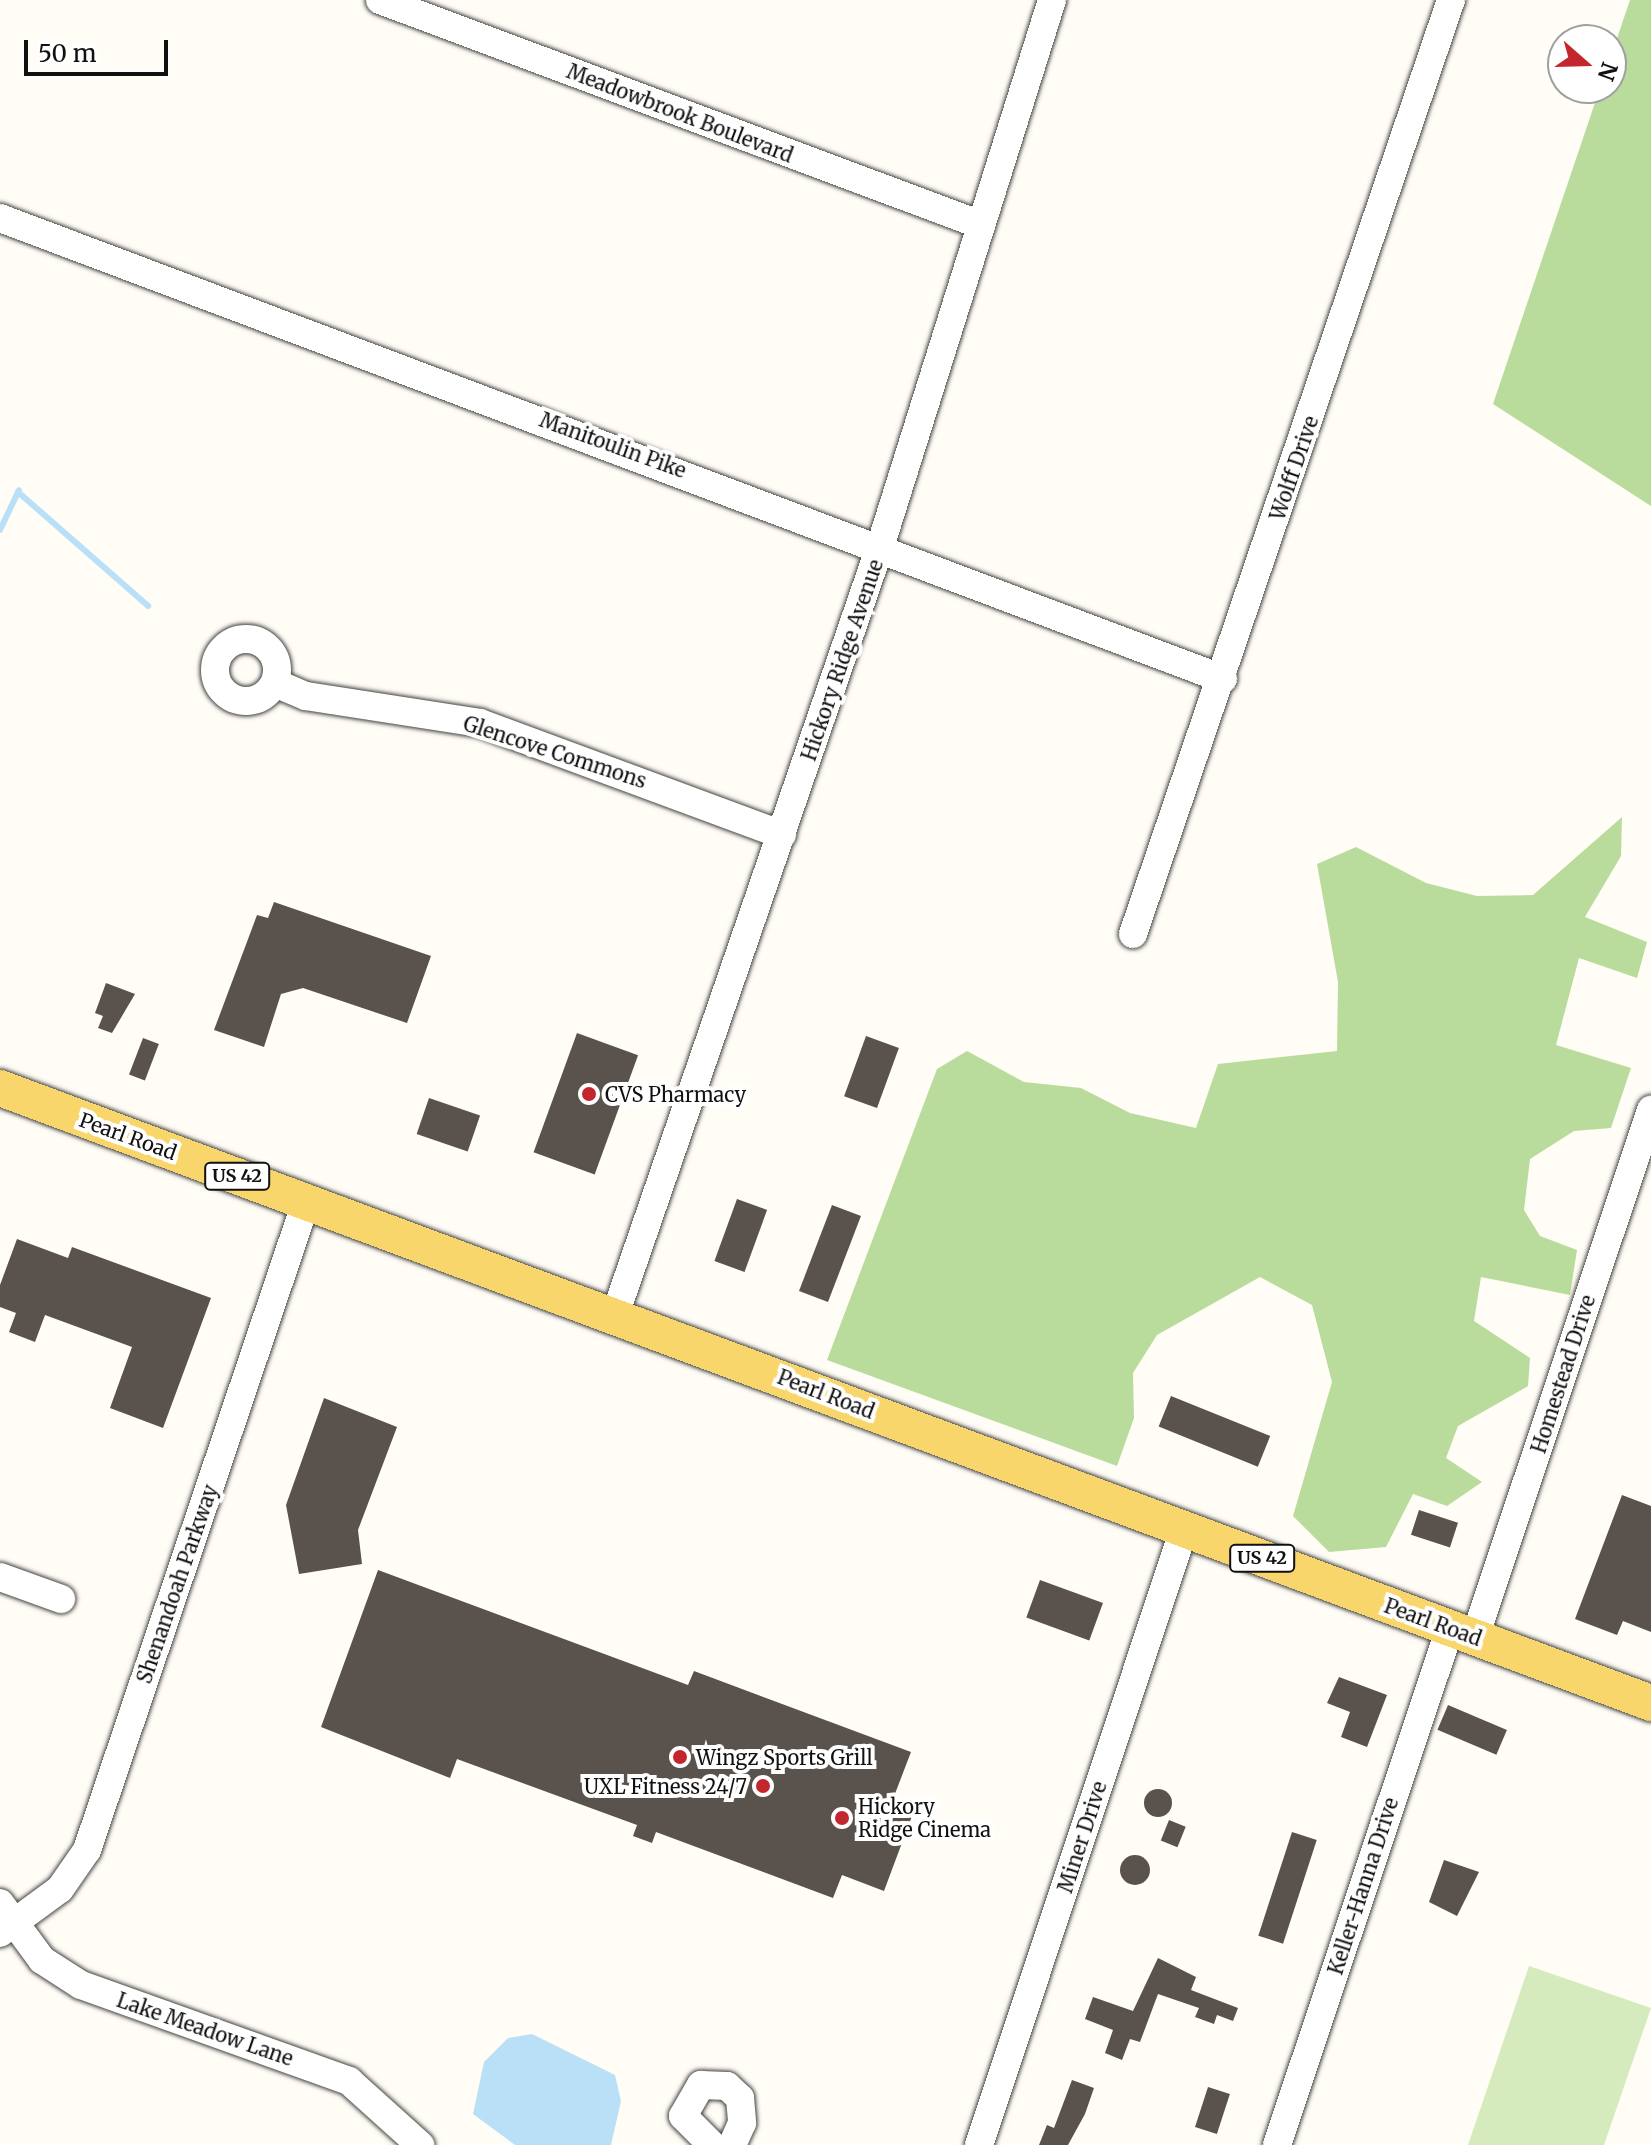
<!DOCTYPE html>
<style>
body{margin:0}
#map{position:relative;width:1651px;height:2145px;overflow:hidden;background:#fffdf5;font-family:Merriweather,serif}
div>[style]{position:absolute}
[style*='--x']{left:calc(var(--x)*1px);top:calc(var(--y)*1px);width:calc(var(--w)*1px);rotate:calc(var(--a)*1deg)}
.green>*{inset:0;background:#d5ebbd}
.forest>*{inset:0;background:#b9dc9c}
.water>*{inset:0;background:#b9e0f7}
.stream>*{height:6px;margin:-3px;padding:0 3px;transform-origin:3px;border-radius:3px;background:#b9e0f7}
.building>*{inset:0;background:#5a524d;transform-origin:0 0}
.round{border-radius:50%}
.roads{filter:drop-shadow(0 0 2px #444) drop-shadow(0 0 2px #444)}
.minor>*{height:28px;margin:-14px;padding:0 14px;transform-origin:14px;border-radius:14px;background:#fff}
.minor>.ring{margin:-14px;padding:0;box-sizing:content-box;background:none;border:28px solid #fff;border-radius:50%}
.major>*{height:36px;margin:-18px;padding:0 18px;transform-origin:18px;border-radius:18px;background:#f9d66b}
.dots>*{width:22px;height:22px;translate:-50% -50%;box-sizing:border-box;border:4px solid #fff;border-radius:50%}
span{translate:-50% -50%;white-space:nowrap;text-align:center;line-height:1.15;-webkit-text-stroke:8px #fff;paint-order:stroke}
.shield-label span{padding:2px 6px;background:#fff;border:2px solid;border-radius:6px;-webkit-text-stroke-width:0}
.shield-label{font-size:18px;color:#111;font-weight:700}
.street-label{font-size:20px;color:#111}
.poi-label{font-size:20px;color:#111}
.left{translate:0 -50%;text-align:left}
.right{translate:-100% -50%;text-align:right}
.north{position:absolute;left:1547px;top:24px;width:80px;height:80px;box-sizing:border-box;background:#fff;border:2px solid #a0a0a0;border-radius:50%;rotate:110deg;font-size:22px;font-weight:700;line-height:32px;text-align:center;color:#111}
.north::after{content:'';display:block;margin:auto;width:28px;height:36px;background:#c4262e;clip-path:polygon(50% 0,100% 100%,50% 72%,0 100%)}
.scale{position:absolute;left:24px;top:40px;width:144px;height:36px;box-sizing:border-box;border:4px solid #111;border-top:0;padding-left:10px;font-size:24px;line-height:28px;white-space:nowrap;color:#111;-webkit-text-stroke:6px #fff;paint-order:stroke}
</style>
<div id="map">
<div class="green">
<div style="clip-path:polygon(1529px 1966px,1651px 2008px,1604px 2145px,1468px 2145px)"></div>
</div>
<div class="forest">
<div style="clip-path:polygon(1630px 0,1651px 0,1651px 506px,1493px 404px,1600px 88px,1611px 88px,1611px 56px)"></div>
<div style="clip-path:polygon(1622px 817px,1621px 856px,1585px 917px,1647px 942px,1637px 978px,1579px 958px,1556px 1045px,1631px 1068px,1611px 1128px,1574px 1131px,1530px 1159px,1524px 1210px,1540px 1236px,1577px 1250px,1570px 1295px,1481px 1277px,1474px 1321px,1530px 1358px,1528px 1386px,1458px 1426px,1446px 1458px,1482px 1482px,1447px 1506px,1413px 1494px,1386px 1547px,1329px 1552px,1293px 1516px,1332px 1382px,1312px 1305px,1260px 1277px,1157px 1335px,1133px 1373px,1134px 1418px,1117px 1466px,827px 1360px,937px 1069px,967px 1051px,1024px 1082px,1081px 1088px,1130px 1113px,1196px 1128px,1218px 1064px,1337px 1051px,1338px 982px,1317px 864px,1356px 847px,1426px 883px,1477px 896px,1533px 895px)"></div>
</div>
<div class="water">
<div style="clip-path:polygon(532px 2034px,615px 2075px,621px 2101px,611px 2145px,515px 2145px,473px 2114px,484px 2062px,508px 2038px)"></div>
</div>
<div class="stream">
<div style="--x:18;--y:492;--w:173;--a:41.2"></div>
<div style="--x:0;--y:530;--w:44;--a:-64.6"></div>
</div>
<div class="building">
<div style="clip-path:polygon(274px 902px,431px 956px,407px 1023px,303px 988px,281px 994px,264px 1047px,214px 1030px,257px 915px,268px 918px)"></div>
<div style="clip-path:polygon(106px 983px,135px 994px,112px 1033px,98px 1028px,103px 1016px,95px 1013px)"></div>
<div style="left:577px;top:1033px;width:65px;height:127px;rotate:20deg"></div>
<div style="left:866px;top:1036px;width:35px;height:64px;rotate:20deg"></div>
<div style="left:143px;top:1038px;width:17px;height:39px;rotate:21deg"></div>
<div style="left:429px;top:1098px;width:54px;height:38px;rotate:19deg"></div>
<div style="left:737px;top:1199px;width:32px;height:66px;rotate:20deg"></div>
<div style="left:832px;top:1205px;width:31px;height:92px;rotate:21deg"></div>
<div style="clip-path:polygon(17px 1239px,68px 1258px,72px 1247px,211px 1298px,163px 1428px,110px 1408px,132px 1347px,45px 1315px,35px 1342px,9px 1332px,16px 1313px,0 1307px,0 1285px)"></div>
<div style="left:1171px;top:1396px;width:107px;height:33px;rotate:22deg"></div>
<div style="clip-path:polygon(324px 1398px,397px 1427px,358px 1530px,362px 1564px,299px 1574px,286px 1505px)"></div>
<div style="clip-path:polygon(1622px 1495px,1651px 1506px,1651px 1632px,1623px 1621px,1617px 1635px,1575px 1619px)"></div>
<div style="left:1419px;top:1510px;width:41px;height:26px;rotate:18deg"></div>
<div style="clip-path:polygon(378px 1570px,688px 1685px,694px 1671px,911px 1752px,893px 1799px,915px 1808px,884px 1891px,842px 1875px,833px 1898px,656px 1832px,652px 1843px,633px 1836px,637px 1825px,457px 1759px,450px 1778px,321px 1727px)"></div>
<div style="left:1040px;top:1580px;width:67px;height:40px;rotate:20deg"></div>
<div style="clip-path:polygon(1339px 1677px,1387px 1695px,1367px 1747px,1341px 1737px,1350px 1712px,1327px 1703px)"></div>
<div style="left:1448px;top:1705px;width:64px;height:27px;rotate:23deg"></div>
<div class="round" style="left:1144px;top:1789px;width:28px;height:28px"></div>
<div style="left:1169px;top:1820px;width:18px;height:22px;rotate:22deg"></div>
<div style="left:1292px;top:1832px;width:26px;height:109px;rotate:18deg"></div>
<div class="round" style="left:1120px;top:1855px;width:30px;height:30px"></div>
<div style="clip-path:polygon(1444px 1860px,1479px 1872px,1457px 1916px,1429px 1902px)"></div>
<div style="clip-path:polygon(1158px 1958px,1196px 1977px,1191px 1990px,1238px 2008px,1233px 2021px,1217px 2015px,1214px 2024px,1195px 2017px,1199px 2008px,1158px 1994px,1140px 2042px,1130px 2039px,1122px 2060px,1105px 2053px,1113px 2030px,1085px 2019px,1093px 1997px,1133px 2011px)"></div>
<div style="clip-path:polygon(1072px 2080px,1094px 2088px,1085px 2114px,1068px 2145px,1039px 2145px,1047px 2125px,1054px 2128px)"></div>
<div style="left:1208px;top:2087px;width:23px;height:42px;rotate:18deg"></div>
</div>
<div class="roads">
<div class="minor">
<div style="--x:380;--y:0;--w:642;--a:20.52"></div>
<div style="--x:0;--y:218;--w:1307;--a:20.65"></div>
<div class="ring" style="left:215px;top:639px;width:34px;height:34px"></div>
<div style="--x:275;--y:683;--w:34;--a:23"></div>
<div style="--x:306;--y:696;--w:176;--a:8.8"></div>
<div style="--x:480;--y:723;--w:322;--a:20.3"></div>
<div style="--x:1133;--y:934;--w:987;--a:-71.2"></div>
<div style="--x:615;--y:1315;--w:816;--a:-70.97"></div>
<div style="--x:881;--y:544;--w:570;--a:-72.55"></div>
<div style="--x:0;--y:1577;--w:65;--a:19.8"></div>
<div style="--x:1475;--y:1637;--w:556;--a:-71.53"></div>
<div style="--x:0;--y:1903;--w:71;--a:53.6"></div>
<div style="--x:42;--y:1960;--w:46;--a:32.7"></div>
<div style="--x:81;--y:1985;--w:285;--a:19.7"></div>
<div style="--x:349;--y:2081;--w:96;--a:42"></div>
<div style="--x:0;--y:1933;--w:74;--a:-36.3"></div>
<div style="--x:60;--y:1889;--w:47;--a:-55.3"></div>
<div style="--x:87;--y:1850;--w:684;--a:-71.33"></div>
<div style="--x:712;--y:2145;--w:41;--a:-135"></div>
<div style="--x:683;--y:2116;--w:36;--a:-60"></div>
<div style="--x:701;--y:2085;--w:26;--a:2"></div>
<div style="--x:727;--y:2086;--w:18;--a:43"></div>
<div style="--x:740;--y:2098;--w:25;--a:85"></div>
<div style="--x:742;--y:2123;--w:24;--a:114"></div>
<div style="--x:979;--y:2145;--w:649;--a:-71.59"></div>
<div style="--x:1277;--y:2145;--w:545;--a:-71.5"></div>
</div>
<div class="major">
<div style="--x:0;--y:1088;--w:1762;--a:20.43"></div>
</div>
</div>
<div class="dots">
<div style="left:589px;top:1094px;background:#c4262e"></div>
<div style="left:680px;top:1757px;background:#c4262e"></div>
<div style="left:763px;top:1786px;background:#c4262e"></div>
<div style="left:842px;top:1818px;background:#c4262e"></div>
</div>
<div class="shield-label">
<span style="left:237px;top:1176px">US 42</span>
<span style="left:1262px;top:1558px">US 42</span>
</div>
<div class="street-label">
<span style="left:680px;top:113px;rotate:21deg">Meadowbrook Boulevard</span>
<span style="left:613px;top:445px;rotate:20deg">Manitoulin Pike</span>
<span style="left:1294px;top:468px;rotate:-71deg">Wolff Drive</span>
<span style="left:842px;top:660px;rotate:-71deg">Hickory Ridge Avenue</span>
<span style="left:555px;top:752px;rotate:18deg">Glencove Commons</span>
<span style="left:128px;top:1136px;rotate:20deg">Pearl Road</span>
<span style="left:1563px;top:1374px;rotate:-72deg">Homestead Drive</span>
<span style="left:826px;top:1394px;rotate:21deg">Pearl Road</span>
<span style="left:177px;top:1584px;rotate:-71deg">Shenandoah Parkway</span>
<span style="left:1433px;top:1622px;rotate:20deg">Pearl Road</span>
<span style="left:1082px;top:1837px;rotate:-72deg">Miner Drive</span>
<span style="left:1363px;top:1886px;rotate:-72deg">Keller-Hanna Drive</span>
<span style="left:205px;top:2029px;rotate:19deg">Lake Meadow Lane</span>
</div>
<div class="poi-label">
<span class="left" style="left:605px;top:1094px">CVS Pharmacy</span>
<span class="left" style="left:696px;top:1757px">Wingz Sports Grill</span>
<span class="right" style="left:747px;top:1786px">UXL Fitness 24/7</span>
<span class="left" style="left:858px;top:1818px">Hickory<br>Ridge Cinema</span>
</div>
<div class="north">N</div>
<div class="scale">50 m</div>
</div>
